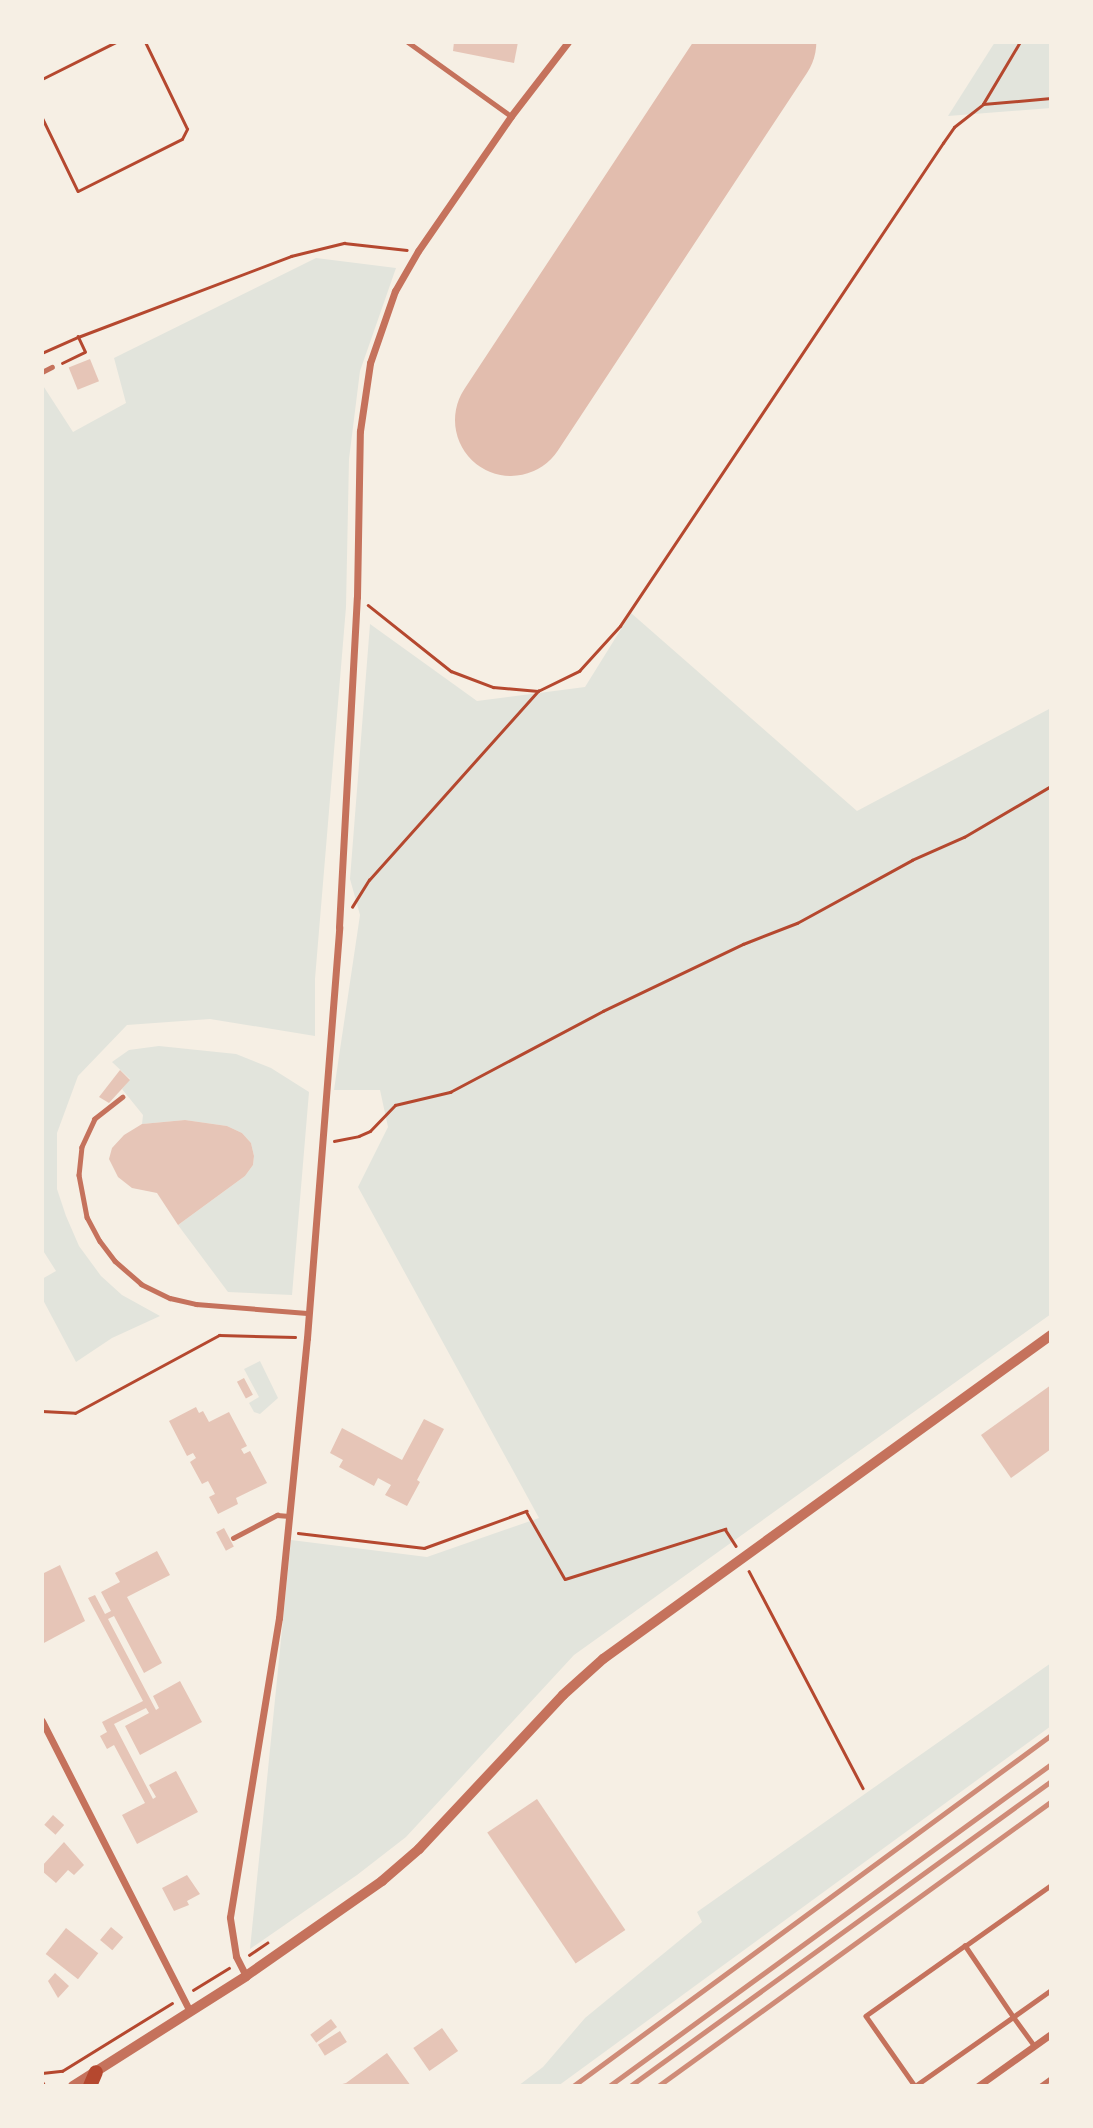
<!DOCTYPE html>
<style>
body{margin:0}
#map{position:relative;width:1093px;height:2128px;overflow:hidden;background:#f6efe4;font-family:"Source Serif 4",serif}
div>[style]{position:absolute}
[style*='--x']{left:calc(var(--x)*1px);top:calc(var(--y)*1px);width:calc(var(--w)*1px);rotate:calc(var(--a)*1deg)}
.green>*{inset:0;background:#e2e4dc}
.runway>*{height:112px;margin:-56px;padding:0 56px;transform-origin:56px;border-radius:56px;background:#e2bdae}
.building>*{inset:0;background:#e6c5b7;transform-origin:0 0}
.path>*{height:2.5px;margin:-1.25px;padding:0 1.25px;transform-origin:1.25px;border-radius:1.25px;background:#b5482f}
.service>*{height:4.5px;margin:-2.25px;padding:0 2.25px;transform-origin:2.25px;border-radius:2.25px;background:#c5725c}
.minor>*{height:7px;margin:-3.5px;padding:0 3.5px;transform-origin:3.5px;border-radius:3.5px;background:#c5725c}
.tertiary>*{height:10px;margin:-5px;padding:0 5px;transform-origin:5px;border-radius:5px;background:#c5725c}
.primary>*{height:14px;margin:-7px;padding:0 7px;transform-origin:7px;border-radius:7px;background:#b5482f}
.rail>*{height:5px;margin:-2.5px;padding:0 2.5px;transform-origin:2.5px;border-radius:2.5px;background:#cf8b77}
span{translate:-50% -50%;white-space:nowrap;text-align:center;line-height:1.15;-webkit-text-stroke:6px #f6efe4;paint-order:stroke}
.frame{position:absolute;inset:0;border:44px solid #f6efe4;pointer-events:none}
</style>
<div id="map">
<div class="green">
<div style="clip-path:polygon(995px 42px,1051px 42px,1051px 108px,948px 116px)"></div>
<div style="clip-path:polygon(316px 258px,396px 268px,360px 371px,349px 459px,346px 607px,315px 979px,315px 1036px,210px 1019px,127px 1025px,78px 1076px,57px 1133px,57px 1189px,66px 1216px,79px 1246px,101px 1276px,122px 1295px,160px 1316px,112px 1338px,76px 1362px,42px 1298px,42px 1279px,56px 1271px,42px 1249px,42px 384px,73px 432px,126px 403px,114px 358px)"></div>
<div style="clip-path:polygon(631px 613px,857px 811px,1051px 708px,1051px 1314px,574px 1655px,406px 1837px,357px 1875px,250px 1949px,291px 1540px,427px 1557px,539px 1518px,358px 1187px,388px 1127px,380px 1090px,334px 1090px,360px 915px,350px 879px,370px 624px,477px 701px,585px 687px)"></div>
<div style="clip-path:polygon(159px 1046px,236px 1054px,271px 1068px,309px 1092px,292px 1295px,228px 1292px,178px 1225px,245px 1176px,253px 1165px,254px 1156px,251px 1143px,242px 1133px,227px 1126px,185px 1120px,142px 1124px,143px 1115px,122px 1089px,130px 1079px,112px 1062px,129px 1050px)"></div>
<div style="clip-path:polygon(260px 1361px,278px 1398px,260px 1414px,254px 1412px,249px 1403px,259px 1397px,244px 1369px)"></div>
<div style="clip-path:polygon(1051px 1663px,1051px 1726px,558px 2086px,518px 2086px,543px 2067px,585px 2018px,702px 1922px,697px 1912px)"></div>
</div>
<div class="runway">
<div style="--x:511;--y:420;--w:453;--a:-56.6"></div>
</div>
<div class="building">
<div style="clip-path:polygon(454px 42px,518px 42px,514px 63px,453px 51px)"></div>
<div style="left:90px;top:359px;width:24px;height:23px;rotate:68deg"></div>
<div style="clip-path:polygon(120px 1070px,130px 1080px,109px 1103px,99px 1097px)"></div>
<div style="clip-path:polygon(185px 1120px,227px 1126px,242px 1133px,251px 1143px,254px 1156px,253px 1165px,245px 1176px,178px 1225px,157px 1193px,132px 1188px,118px 1177px,109px 1159px,112px 1148px,124px 1135px,142px 1124px)"></div>
<div style="left:244px;top:1378px;width:19px;height:8px;rotate:62deg"></div>
<div style="clip-path:polygon(1051px 1385px,1051px 1449px,1011px 1478px,981px 1435px)"></div>
<div style="clip-path:polygon(196px 1407px,199px 1413px,203px 1411px,209px 1422px,229px 1412px,247px 1446px,241px 1449px,244px 1454px,250px 1451px,267px 1483px,236px 1498px,238px 1504px,218px 1514px,209px 1497px,215px 1494px,208px 1481px,202px 1484px,190px 1462px,196px 1458px,193px 1453px,187px 1456px,169px 1421px)"></div>
<div style="clip-path:polygon(424px 1419px,444px 1429px,417px 1480px,420px 1482px,407px 1506px,385px 1495px,391px 1485px,378px 1478px,374px 1486px,339px 1467px,343px 1460px,330px 1453px,342px 1428px,402px 1460px)"></div>
<div style="left:224px;top:1528px;width:21px;height:9px;rotate:62deg"></div>
<div style="clip-path:polygon(157px 1551px,170px 1575px,127px 1597px,162px 1663px,144px 1673px,114px 1616px,108px 1619px,156px 1710px,159px 1708px,153px 1696px,180px 1681px,202px 1722px,140px 1755px,125px 1726px,149px 1713px,146px 1708px,114px 1724px,153px 1799px,156px 1797px,149px 1785px,176px 1771px,198px 1812px,137px 1844px,122px 1815px,145px 1803px,114px 1745px,107px 1749px,100px 1736px,107px 1732px,102px 1722px,143px 1701px,88px 1598px,95px 1595px,105px 1614px,111px 1611px,101px 1592px,120px 1582px,115px 1573px)"></div>
<div style="clip-path:polygon(60px 1565px,85px 1621px,42px 1644px,42px 1574px)"></div>
<div style="left:537px;top:1799px;width:158px;height:60px;rotate:56deg"></div>
<div style="left:53px;top:1815px;width:15px;height:13px;rotate:42deg"></div>
<div style="clip-path:polygon(64px 1842px,84px 1865px,74px 1875px,68px 1870px,56px 1883px,42px 1871px,42px 1866px)"></div>
<div style="clip-path:polygon(187px 1875px,200px 1894px,187px 1901px,189px 1905px,174px 1911px,162px 1888px)"></div>
<div style="left:111px;top:1927px;width:16px;height:17px;rotate:40deg"></div>
<div style="left:66px;top:1928px;width:41px;height:33px;rotate:38deg"></div>
<div style="clip-path:polygon(55px 1973px,69px 1986px,58px 1998px,48px 1981px)"></div>
<div style="left:331px;top:2019px;width:10px;height:26px;rotate:53deg"></div>
<div style="left:442px;top:2028px;width:28px;height:35px;rotate:55deg"></div>
<div style="left:340px;top:2031px;width:13px;height:26px;rotate:58deg"></div>
<div style="clip-path:polygon(387px 2053px,411px 2086px,335px 2086px,346px 2083px)"></div>
</div>
<div class="path">
<div style="--x:42;--y:79;--w:83;--a:-26.6"></div>
<div style="--x:983;--y:104;--w:68;--a:-5"></div>
<div style="--x:42;--y:117;--w:82;--a:64.1"></div>
<div style="--x:78;--y:191;--w:116;--a:-26.6"></div>
<div style="--x:182;--y:139;--w:11;--a:-63"></div>
<div style="--x:187;--y:129;--w:97;--a:-115.8"></div>
<div style="--x:42;--y:353;--w:39;--a:-24"></div>
<div style="--x:78;--y:337;--w:228;--a:-20.8"></div>
<div style="--x:291;--y:256;--w:55;--a:-13.8"></div>
<div style="--x:344;--y:243;--w:63;--a:6.3"></div>
<div style="--x:62;--y:363;--w:25;--a:-26"></div>
<div style="--x:85;--y:352;--w:17;--a:-115"></div>
<div style="--x:368;--y:605;--w:106;--a:38.5"></div>
<div style="--x:451;--y:671;--w:45;--a:20.9"></div>
<div style="--x:493;--y:687;--w:45;--a:5.1"></div>
<div style="--x:352;--y:907;--w:32;--a:-58"></div>
<div style="--x:369;--y:880;--w:254;--a:-48.2"></div>
<div style="--x:538;--y:691;--w:46;--a:-26"></div>
<div style="--x:579;--y:671;--w:61;--a:-47.7"></div>
<div style="--x:620;--y:626;--w:581;--a:-56.23"></div>
<div style="--x:943;--y:143;--w:19;--a:-55"></div>
<div style="--x:954;--y:127;--w:37;--a:-38"></div>
<div style="--x:983;--y:104;--w:72;--a:-59.2"></div>
<div style="--x:334;--y:1141;--w:25;--a:-11"></div>
<div style="--x:359;--y:1136;--w:12;--a:-24"></div>
<div style="--x:370;--y:1131;--w:36;--a:-46"></div>
<div style="--x:395;--y:1105;--w:57;--a:-13.3"></div>
<div style="--x:450;--y:1092;--w:173;--a:-27.9"></div>
<div style="--x:603;--y:1011;--w:155;--a:-25.6"></div>
<div style="--x:743;--y:944;--w:58;--a:-21.3"></div>
<div style="--x:797;--y:923;--w:131;--a:-28.7"></div>
<div style="--x:912;--y:860;--w:57;--a:-23.9"></div>
<div style="--x:964;--y:837;--w:101;--a:-30.4"></div>
<div style="--x:42;--y:1411;--w:33;--a:3"></div>
<div style="--x:75;--y:1413;--w:164;--a:-28.4"></div>
<div style="--x:219;--y:1335;--w:76;--a:1.5"></div>
<div style="--x:298;--y:1533;--w:127;--a:6.8"></div>
<div style="--x:424;--y:1548;--w:109;--a:-19.9"></div>
<div style="--x:526;--y:1511;--w:78;--a:60.2"></div>
<div style="--x:565;--y:1579;--w:168;--a:-17.4"></div>
<div style="--x:725;--y:1529;--w:20;--a:57"></div>
<div style="--x:749;--y:1571;--w:245;--a:62.3"></div>
<div style="--x:249;--y:1955;--w:22;--a:-34"></div>
<div style="--x:193;--y:1990;--w:42;--a:-31.4"></div>
<div style="--x:42;--y:2073;--w:20;--a:-6"></div>
<div style="--x:62;--y:2071;--w:129;--a:-31.7"></div>
<div style="--x:42;--y:2081;--w:6;--a:59"></div>
</div>
<div class="service">
<div style="--x:408;--y:42;--w:127;--a:35.7"></div>
<div style="--x:42;--y:372;--w:11;--a:-27"></div>
<div style="--x:123;--y:1097;--w:36;--a:142"></div>
<div style="--x:95;--y:1119;--w:31;--a:115"></div>
<div style="--x:82;--y:1147;--w:28;--a:96"></div>
<div style="--x:79;--y:1175;--w:43;--a:79.2"></div>
<div style="--x:87;--y:1217;--w:27;--a:62"></div>
<div style="--x:100;--y:1241;--w:25;--a:53"></div>
<div style="--x:115;--y:1261;--w:35;--a:41"></div>
<div style="--x:141;--y:1284;--w:32;--a:26"></div>
<div style="--x:170;--y:1298;--w:27;--a:13"></div>
<div style="--x:196;--y:1304;--w:111;--a:4.6"></div>
<div style="--x:233;--y:1538;--w:50;--a:-27.6"></div>
<div style="--x:277;--y:1515;--w:12;--a:5"></div>
<div style="--x:965;--y:1946;--w:105;--a:-35.3"></div>
<div style="--x:1034;--y:2046;--w:36;--a:-126"></div>
<div style="--x:1013;--y:2017;--w:86;--a:-124.1"></div>
<div style="--x:965;--y:1946;--w:121;--a:144.7"></div>
<div style="--x:866;--y:2016;--w:85;--a:55"></div>
<div style="--x:915;--y:2086;--w:120;--a:-35.1"></div>
<div style="--x:1013;--y:2017;--w:47;--a:-35.4"></div>
<div style="--x:1040;--y:2086;--w:14;--a:-36"></div>
</div>
<div class="minor">
<div style="--x:42;--y:1721;--w:326;--a:63"></div>
<div style="--x:246;--y:1976;--w:22;--a:-117"></div>
<div style="--x:236;--y:1956;--w:39;--a:-99"></div>
<div style="--x:230;--y:1917;--w:303;--a:-80.7"></div>
<div style="--x:279;--y:1618;--w:281;--a:-84.3"></div>
<div style="--x:307;--y:1338;--w:412;--a:-85.5"></div>
<div style="--x:339;--y:927;--w:330;--a:-86.9"></div>
<div style="--x:357;--y:597;--w:166;--a:-89"></div>
<div style="--x:360;--y:431;--w:69;--a:-81.6"></div>
<div style="--x:370;--y:363;--w:76;--a:-70.9"></div>
<div style="--x:395;--y:291;--w:46;--a:-60.1"></div>
<div style="--x:418;--y:251;--w:164;--a:-55.4"></div>
<div style="--x:511;--y:116;--w:93;--a:-52.4"></div>
<div style="--x:978;--y:2086;--w:90;--a:-35.5"></div>
</div>
<div class="tertiary">
<div style="--x:73;--y:2086;--w:205;--a:-32.4"></div>
<div style="--x:246;--y:1976;--w:166;--a:-34.9"></div>
<div style="--x:382;--y:1881;--w:49;--a:-40.9"></div>
<div style="--x:419;--y:1849;--w:211;--a:-46.9"></div>
<div style="--x:563;--y:1695;--w:54;--a:-42"></div>
<div style="--x:603;--y:1659;--w:553;--a:-35.87"></div>
</div>
<div class="primary">
<div style="--x:90;--y:2086;--w:15;--a:-67"></div>
</div>
<div class="rail">
<div style="--x:573;--y:2086;--w:593;--a:-36.29"></div>
<div style="--x:609;--y:2086;--w:547;--a:-36.07"></div>
<div style="--x:630;--y:2086;--w:520;--a:-35.92"></div>
<div style="--x:658;--y:2086;--w:485;--a:-35.9"></div>
</div>
<div class="frame"></div>
</div>
